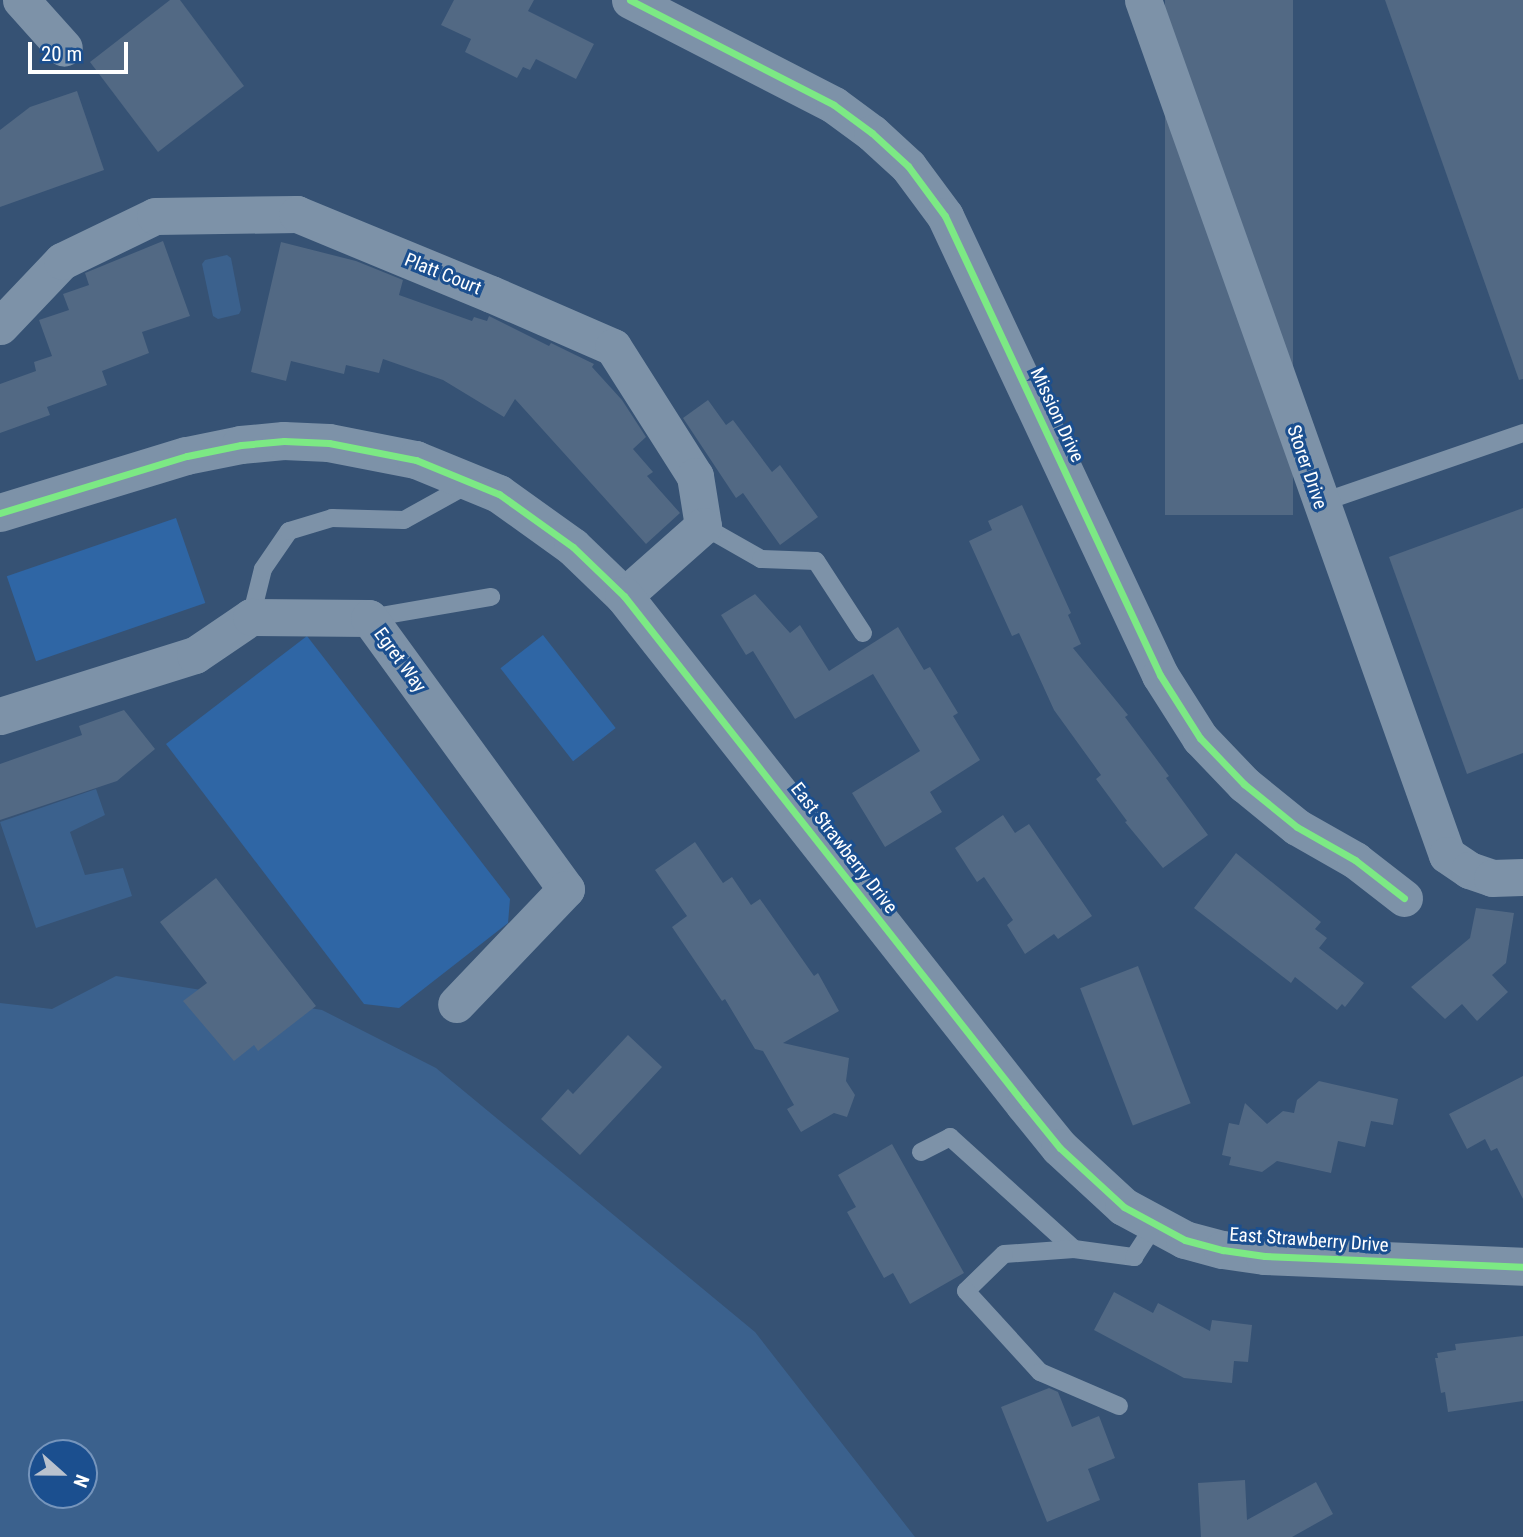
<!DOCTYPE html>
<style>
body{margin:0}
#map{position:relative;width:1523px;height:1537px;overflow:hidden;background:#365274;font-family:"Roboto Condensed",sans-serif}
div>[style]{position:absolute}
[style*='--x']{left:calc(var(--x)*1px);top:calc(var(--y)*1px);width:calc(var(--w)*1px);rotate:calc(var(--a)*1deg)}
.green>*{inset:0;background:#2f66a5;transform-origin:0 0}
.water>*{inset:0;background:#3b618d}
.building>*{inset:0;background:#526984;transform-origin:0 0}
.service>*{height:18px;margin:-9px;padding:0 9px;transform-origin:9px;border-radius:9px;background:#7d92a8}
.minor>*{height:37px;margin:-18.5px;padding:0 18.5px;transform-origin:18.5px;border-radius:18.5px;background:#7d92a8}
.tertiary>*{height:38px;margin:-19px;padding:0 19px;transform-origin:19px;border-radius:19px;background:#7d92a8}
.cycleway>*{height:7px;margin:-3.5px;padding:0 3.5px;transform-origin:3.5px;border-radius:3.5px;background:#7ce984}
span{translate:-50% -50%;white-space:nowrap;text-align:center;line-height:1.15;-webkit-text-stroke:6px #1b4f8f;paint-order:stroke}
.street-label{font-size:19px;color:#fff}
.north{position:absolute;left:28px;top:1439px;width:70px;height:70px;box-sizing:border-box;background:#1b4f8f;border:2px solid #7695bc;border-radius:50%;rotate:111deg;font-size:19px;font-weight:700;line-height:28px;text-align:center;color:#fff}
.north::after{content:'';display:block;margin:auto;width:24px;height:32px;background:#b9c2ce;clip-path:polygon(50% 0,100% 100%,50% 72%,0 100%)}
.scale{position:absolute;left:28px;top:42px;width:100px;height:32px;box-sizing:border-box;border:4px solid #fff;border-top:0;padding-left:9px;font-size:21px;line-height:24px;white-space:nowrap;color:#fff;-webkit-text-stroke:5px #1b4f8f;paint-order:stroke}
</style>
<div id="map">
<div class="green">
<div style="left:176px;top:518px;width:90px;height:179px;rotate:71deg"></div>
<div style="left:543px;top:635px;width:118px;height:54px;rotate:52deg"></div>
<div style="clip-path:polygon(307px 636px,510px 899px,508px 923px,399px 1008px,364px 1004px,166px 744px)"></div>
</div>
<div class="water">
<div style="clip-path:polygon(227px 255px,231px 258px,241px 310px,239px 314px,218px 319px,213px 316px,202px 264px,205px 260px)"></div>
<div style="clip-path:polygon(96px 789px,105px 815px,70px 832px,85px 875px,123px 868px,132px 896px,36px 928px,0 822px)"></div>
<div style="clip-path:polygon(evenodd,116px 976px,322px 1010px,436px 1068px,755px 1332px,915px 1537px,0 1537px,0 1003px,52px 1009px,116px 976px,42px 1453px,84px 1453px,84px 1495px,42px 1495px,42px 1453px)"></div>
</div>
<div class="building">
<div style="clip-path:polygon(170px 0,180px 0,244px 86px,158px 152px,90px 62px)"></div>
<div style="clip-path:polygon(454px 0,534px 0,528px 11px,594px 44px,576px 79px,536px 59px,530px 70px,523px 67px,517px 78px,465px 52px,471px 39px,441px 25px)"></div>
<div style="left:1165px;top:0;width:128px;height:515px"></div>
<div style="clip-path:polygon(1385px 0,1523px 0,1523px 379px,1519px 380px)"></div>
<div style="clip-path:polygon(77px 91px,104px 170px,0 207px,0 130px,30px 107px)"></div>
<div style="clip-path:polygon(163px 241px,190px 316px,142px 332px,149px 353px,102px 371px,107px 385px,47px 407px,50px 415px,0 433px,0 384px,36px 371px,34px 362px,52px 356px,39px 320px,69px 310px,63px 294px,89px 285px,85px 273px)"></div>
<div style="clip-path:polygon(281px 242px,356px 261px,403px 280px,399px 295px,472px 321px,474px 317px,487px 321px,489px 316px,549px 346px,551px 343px,594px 364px,592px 367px,622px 400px,646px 437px,633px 449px,653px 472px,647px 476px,680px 513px,646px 544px,515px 399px,504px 417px,443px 380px,383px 359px,379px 373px,346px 365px,344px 374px,291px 361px,286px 381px,251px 372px)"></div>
<div style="clip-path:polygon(708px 400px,726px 425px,733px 420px,772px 472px,780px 465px,818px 517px,780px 545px,743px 493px,736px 498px,683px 418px)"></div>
<div style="clip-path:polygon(1022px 505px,1071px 613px,1068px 615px,1081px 644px,1073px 648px,1128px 715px,1125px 717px,1169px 776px,1166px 778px,1208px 835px,1163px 868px,1125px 822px,1127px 821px,1096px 779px,1101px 775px,1054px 710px,1019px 633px,1012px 636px,969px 541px,992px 530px,988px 521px)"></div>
<div style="clip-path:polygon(1523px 508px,1523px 753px,1467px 774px,1389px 557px)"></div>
<div style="clip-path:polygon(755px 594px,790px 633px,800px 625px,829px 671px,898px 627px,924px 670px,930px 667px,958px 713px,953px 716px,980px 760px,930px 792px,942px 812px,885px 847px,852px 793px,920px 751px,873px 674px,795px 719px,753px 651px,746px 655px,721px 615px)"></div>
<div style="clip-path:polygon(124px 710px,155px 749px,117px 781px,0 820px,0 764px,82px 735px,79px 726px)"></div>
<div style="clip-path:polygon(1003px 815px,1015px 833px,1029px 824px,1092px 916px,1058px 939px,1054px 934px,1025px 954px,1007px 925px,1013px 920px,984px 877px,977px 882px,955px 848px)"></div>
<div style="clip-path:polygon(695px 842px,723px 883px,732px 877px,751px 905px,760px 899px,814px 976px,818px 973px,839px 1011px,783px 1043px,849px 1058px,846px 1081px,855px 1095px,847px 1117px,834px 1113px,801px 1132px,787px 1109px,794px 1105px,763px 1051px,755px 1049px,725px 999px,722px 1001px,672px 927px,687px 916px,655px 870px)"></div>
<div style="clip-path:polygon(1236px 853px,1321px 922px,1315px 929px,1327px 938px,1319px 948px,1364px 983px,1345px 1007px,1342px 1004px,1337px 1010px,1295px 977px,1291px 983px,1194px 908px)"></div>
<div style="clip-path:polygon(216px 878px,316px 1006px,258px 1051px,254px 1045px,234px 1061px,183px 1001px,207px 983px,160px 922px)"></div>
<div style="clip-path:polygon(1476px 908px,1514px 913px,1506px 963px,1492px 975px,1508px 992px,1477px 1021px,1462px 1004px,1445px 1019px,1411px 987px,1470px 938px)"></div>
<div style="left:1138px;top:966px;width:147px;height:62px;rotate:69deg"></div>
<div style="clip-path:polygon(628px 1035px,662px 1067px,580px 1155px,541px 1119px,568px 1089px,573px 1094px)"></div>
<div style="clip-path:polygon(1523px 1076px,1523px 1199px,1497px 1148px,1491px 1151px,1485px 1139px,1467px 1149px,1449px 1114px)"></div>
<div style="clip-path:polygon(1319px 1081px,1398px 1099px,1393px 1125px,1371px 1121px,1365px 1147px,1338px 1141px,1331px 1173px,1277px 1161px,1262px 1172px,1229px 1165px,1231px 1157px,1222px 1155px,1229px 1123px,1239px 1125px,1245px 1103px,1267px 1124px,1283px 1111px,1294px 1113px,1297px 1100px)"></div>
<div style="clip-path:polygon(892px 1144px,964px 1273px,910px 1304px,893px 1273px,884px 1278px,847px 1212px,856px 1207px,838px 1175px)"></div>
<div style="clip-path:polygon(1114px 1292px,1153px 1313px,1158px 1303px,1210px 1331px,1212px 1320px,1252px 1325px,1248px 1362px,1234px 1361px,1232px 1383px,1184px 1378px,1094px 1330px)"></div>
<div style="clip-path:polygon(1523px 1336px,1523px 1401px,1448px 1412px,1445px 1392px,1441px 1393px,1435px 1358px,1438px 1358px,1437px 1353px,1456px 1350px,1455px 1344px)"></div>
<div style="clip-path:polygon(1049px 1388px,1058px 1392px,1072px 1427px,1099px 1416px,1115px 1458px,1088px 1469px,1100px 1500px,1047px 1522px,1001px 1407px)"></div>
<div style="clip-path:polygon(1245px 1480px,1247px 1520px,1316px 1482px,1333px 1514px,1292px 1537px,1201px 1537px,1198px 1483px)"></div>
</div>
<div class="service">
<div style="--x:1320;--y:503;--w:215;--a:-19"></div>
<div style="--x:703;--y:526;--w:67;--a:29.6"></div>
<div style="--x:761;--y:559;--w:55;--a:2.1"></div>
<div style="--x:816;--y:561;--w:86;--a:56.9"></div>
<div style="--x:251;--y:617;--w:49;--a:-76"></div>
<div style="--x:263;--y:569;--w:46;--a:-55.6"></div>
<div style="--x:289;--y:531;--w:45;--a:-16.8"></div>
<div style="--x:332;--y:518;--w:72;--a:1.6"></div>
<div style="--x:404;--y:520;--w:74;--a:-29"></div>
<div style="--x:369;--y:618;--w:124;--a:-9.8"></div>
<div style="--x:921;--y:1152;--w:33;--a:-27"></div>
<div style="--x:950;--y:1137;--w:167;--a:42.1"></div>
<div style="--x:1074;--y:1249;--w:61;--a:7.6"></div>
<div style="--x:1134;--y:1257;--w:38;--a:-57"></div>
<div style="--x:1074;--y:1249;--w:70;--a:175.9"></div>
<div style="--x:1004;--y:1254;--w:53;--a:135.8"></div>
<div style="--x:966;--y:1291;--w:110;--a:47.6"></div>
<div style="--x:1040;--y:1372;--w:86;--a:23.3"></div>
</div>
<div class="minor">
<div style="--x:21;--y:0;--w:64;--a:48.1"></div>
<div style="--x:630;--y:0;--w:229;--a:27.2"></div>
<div style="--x:834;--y:105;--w:47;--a:36.4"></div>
<div style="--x:872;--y:133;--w:49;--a:42.5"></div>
<div style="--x:908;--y:166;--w:62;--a:53.5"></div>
<div style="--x:945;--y:216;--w:507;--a:64.9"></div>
<div style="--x:1160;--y:675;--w:75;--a:57.6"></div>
<div style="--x:1200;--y:738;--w:64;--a:46.3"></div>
<div style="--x:1244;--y:784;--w:68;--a:39.1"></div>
<div style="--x:1297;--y:827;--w:67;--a:29.6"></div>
<div style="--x:1355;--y:860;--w:62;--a:37.8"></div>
<div style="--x:1143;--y:0;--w:907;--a:70.43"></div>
<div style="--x:1447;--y:855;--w:27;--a:34"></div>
<div style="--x:1469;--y:870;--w:24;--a:19"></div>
<div style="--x:1492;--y:878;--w:31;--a:-2"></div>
<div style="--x:0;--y:326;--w:90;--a:-46.4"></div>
<div style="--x:62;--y:261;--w:103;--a:-25.8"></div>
<div style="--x:155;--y:216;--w:142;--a:-0.8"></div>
<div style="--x:297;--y:214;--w:210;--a:22.4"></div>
<div style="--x:491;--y:294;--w:133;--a:23.5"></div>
<div style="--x:613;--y:347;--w:153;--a:57.6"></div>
<div style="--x:695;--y:476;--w:51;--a:80.9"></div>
<div style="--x:703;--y:526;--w:106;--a:138.5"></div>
<div style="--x:0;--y:716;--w:204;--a:-17.4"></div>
<div style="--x:195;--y:655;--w:68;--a:-34.2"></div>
<div style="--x:251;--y:617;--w:118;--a:0.5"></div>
<div style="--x:369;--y:618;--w:335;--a:54"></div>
<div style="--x:566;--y:889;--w:159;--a:133.7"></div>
</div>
<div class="tertiary">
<div style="--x:0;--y:513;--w:195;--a:-17"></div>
<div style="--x:187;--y:456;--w:55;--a:-11.5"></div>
<div style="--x:241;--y:445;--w:43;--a:-5.3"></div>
<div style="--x:284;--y:441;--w:45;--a:2.5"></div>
<div style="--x:329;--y:443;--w:89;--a:11.1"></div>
<div style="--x:416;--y:460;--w:90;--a:22.3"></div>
<div style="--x:499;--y:494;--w:91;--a:35.6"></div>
<div style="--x:573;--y:547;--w:71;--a:43.9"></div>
<div style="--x:624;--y:596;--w:648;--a:51.77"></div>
<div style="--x:1025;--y:1105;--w:55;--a:50.9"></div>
<div style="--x:1060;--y:1148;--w:87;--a:42.7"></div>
<div style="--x:1124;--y:1207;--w:69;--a:28.4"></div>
<div style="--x:1185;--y:1240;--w:39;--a:15"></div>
<div style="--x:1223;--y:1250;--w:42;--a:8.1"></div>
<div style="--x:1265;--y:1256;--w:258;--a:2.4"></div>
</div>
<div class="cycleway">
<div style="--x:630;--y:0;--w:229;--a:27.2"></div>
<div style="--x:834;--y:105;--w:47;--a:36.4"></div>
<div style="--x:872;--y:133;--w:49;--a:42.5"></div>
<div style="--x:908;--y:166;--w:62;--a:53.5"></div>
<div style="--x:945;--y:216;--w:507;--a:64.9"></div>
<div style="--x:1160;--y:675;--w:75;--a:57.6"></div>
<div style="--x:1200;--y:738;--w:64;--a:46.3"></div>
<div style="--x:1244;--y:784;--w:68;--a:39.1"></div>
<div style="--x:1297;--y:827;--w:67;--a:29.6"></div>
<div style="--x:1355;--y:860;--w:62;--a:37.8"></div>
<div style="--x:0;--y:513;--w:195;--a:-17"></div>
<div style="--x:187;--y:456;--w:55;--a:-11.5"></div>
<div style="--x:241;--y:445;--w:43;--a:-5.3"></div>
<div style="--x:284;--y:441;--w:45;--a:2.5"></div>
<div style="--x:329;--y:443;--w:89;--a:11.1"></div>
<div style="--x:416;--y:460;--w:90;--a:22.3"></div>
<div style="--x:499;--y:494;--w:91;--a:35.6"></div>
<div style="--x:573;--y:547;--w:71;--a:43.9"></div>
<div style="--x:624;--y:596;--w:648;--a:51.77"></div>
<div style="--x:1025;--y:1105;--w:55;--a:50.9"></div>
<div style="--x:1060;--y:1148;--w:87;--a:42.7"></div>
<div style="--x:1124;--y:1207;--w:69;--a:28.4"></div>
<div style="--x:1185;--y:1240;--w:39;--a:15"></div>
<div style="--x:1223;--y:1250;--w:42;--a:8.1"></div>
<div style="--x:1265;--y:1256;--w:258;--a:2.4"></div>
</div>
<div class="street-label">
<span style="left:443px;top:274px;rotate:22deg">Platt Court</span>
<span style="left:1057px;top:415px;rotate:65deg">Mission Drive</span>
<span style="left:1307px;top:467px;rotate:71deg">Storer Drive</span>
<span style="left:400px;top:660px;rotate:54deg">Egret Way</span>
<span style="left:844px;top:848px;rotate:52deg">East Strawberry Drive</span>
<span style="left:1309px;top:1240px;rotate:4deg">East Strawberry Drive</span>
</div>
<div class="north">N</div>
<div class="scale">20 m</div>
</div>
